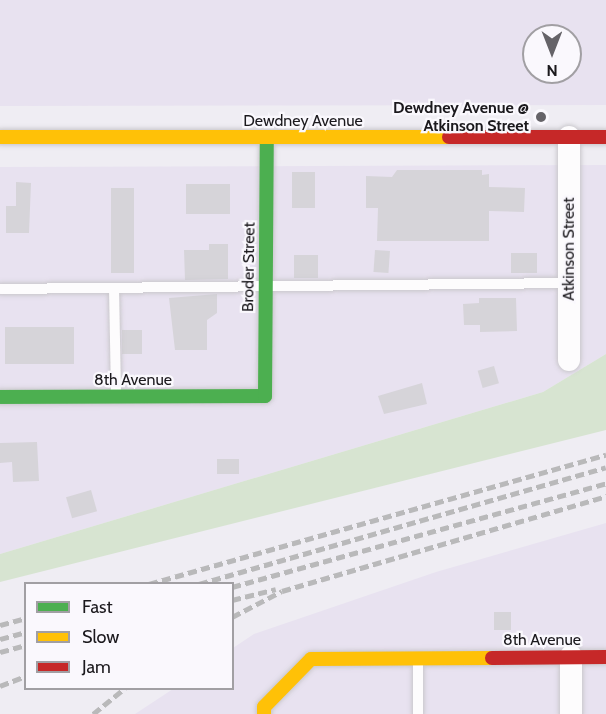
<!DOCTYPE html>
<style>
body{margin:0}
#map{position:relative;width:606px;height:714px;overflow:hidden;background:#efedf3;font-family:Cabin,sans-serif}
div>[style]{position:absolute}
[style*='--x']{left:calc(var(--x)*1px);top:calc(var(--y)*1px);width:calc(var(--w)*1px);rotate:calc(var(--a)*1deg)}
.built>*{inset:0;background:#e8e2f0}
.green>*{inset:0;background:#d7e4d1}
.building>*{inset:0;background:#d6d4d9;transform-origin:0 0}
.roads{filter:drop-shadow(0 0 2px #cac8cc) drop-shadow(0 0 2px #cac8cc)}
.lane>*{height:10px;margin:-5px;padding:0 5px;transform-origin:5px;border-radius:5px;background:#fdfcfd}
.street>*{height:22px;margin:-11px;padding:0 11px;transform-origin:11px;border-radius:11px;background:#fdfcfd}
.fast>*{height:14px;margin:-7px;padding:0 7px;transform-origin:7px;border-radius:7px;background:#4caf50}
.slow>*{height:14px;margin:-7px;padding:0 7px;transform-origin:7px;border-radius:7px;background:#ffc107}
.jam>*{height:14px;margin:-7px;padding:0 7px;transform-origin:7px;border-radius:7px;background:#c62828}
.rail>*{height:4.5px;margin-top:-2.25px;transform-origin:0;background:repeating-linear-gradient(90deg,#b9b9ba 0 9px,transparent 0 13.5px)}
.dots>*{width:16px;height:16px;translate:-50% -50%;box-sizing:border-box;border:3px solid #faf8fd;border-radius:50%}
span{translate:-50% -50%;white-space:nowrap;text-align:center;line-height:1.15;-webkit-text-stroke:4.5px #faf8fd;paint-order:stroke}
.poi-label{font-size:16px;color:#1b191d;font-weight:700}
.right{translate:-100% -50%;text-align:right}
.street-label{font-size:16px;color:#1b191d}
.legend{position:absolute;left:24px;top:582px;width:210px;height:108px;box-sizing:border-box;background:#faf8fd;border:2px solid #a19fa3;margin:0;padding:8px 10px;list-style:none;font-size:18px;color:#1b191d}
.legend li{display:flex;align-items:center;gap:12px;height:30px}
.legend b{width:30px;border:2px solid #a19fa3}
.north{position:absolute;left:522px;top:24px;width:60px;height:60px;box-sizing:border-box;background:#faf8fd;border:2px solid #a19fa3;border-radius:50%;rotate:180deg;font-size:16px;font-weight:700;line-height:24px;text-align:center;color:#1b191d}
.north::after{content:'';display:block;margin:auto;width:21px;height:27px;background:#656368;clip-path:polygon(50% 0,100% 100%,50% 72%,0 100%)}
</style>
<div id="map">
<div class="built">
<div style="clip-path:polygon(evenodd,0 0,606px 0,606px 105px,0 106px,0 0,534px 36px,570px 36px,570px 72px,534px 72px,534px 36px)"></div>
<div style="clip-path:polygon(606px 165px,606px 354px,543px 392px,0 554px,0 167px)"></div>
<div style="clip-path:polygon(606px 523px,606px 714px,135px 714px,173px 689px,232px 688px,233px 648px,254px 634px,436px 572px)"></div>
</div>
<div class="green">
<div style="clip-path:polygon(606px 354px,606px 430px,0 582px,0 554px,543px 392px)"></div>
</div>
<div class="building">
<div style="clip-path:polygon(397px 170px,482px 170px,482px 175px,489px 174px,489px 187px,525px 188px,524px 212px,489px 211px,489px 241px,377px 241px,378px 208px,366px 208px,366px 176px,392px 177px)"></div>
<div style="left:292px;top:172px;width:23px;height:36px"></div>
<div style="clip-path:polygon(16px 182px,31px 183px,29px 233px,6px 233px,6px 206px,16px 206px)"></div>
<div style="left:186px;top:184px;width:44px;height:30px"></div>
<div style="left:111px;top:188px;width:23px;height:85px"></div>
<div style="clip-path:polygon(209px 244px,228px 244px,228px 279px,185px 280px,184px 250px,209px 250px)"></div>
<div style="left:375px;top:250px;width:15px;height:22px;rotate:4deg"></div>
<div style="left:511px;top:253px;width:26px;height:20px"></div>
<div style="left:294px;top:255px;width:24px;height:23px"></div>
<div style="clip-path:polygon(217px 294px,217px 313px,207px 320px,207px 350px,175px 350px,169px 298px)"></div>
<div style="clip-path:polygon(479px 298px,516px 298px,517px 331px,480px 332px,480px 325px,464px 325px,463px 304px,479px 303px)"></div>
<div style="left:5px;top:327px;width:69px;height:37px"></div>
<div style="left:122px;top:330px;width:20px;height:24px"></div>
<div style="left:494px;top:366px;width:18px;height:17px;rotate:74deg"></div>
<div style="clip-path:polygon(422px 383px,427px 404px,384px 414px,378px 396px)"></div>
<div style="clip-path:polygon(37px 442px,39px 481px,13px 482px,12px 462px,0 463px,0 443px)"></div>
<div style="left:217px;top:459px;width:22px;height:15px"></div>
<div style="left:91px;top:490px;width:22px;height:26px;rotate:74deg"></div>
<div style="left:494px;top:612px;width:17px;height:18px"></div>
</div>
<div class="roads">
<div class="lane">
<div style="--x:114;--y:288;--w:107;--a:88.9"></div>
<div style="--x:0;--y:289;--w:569;--a:-0.6"></div>
<div style="--x:418;--y:714;--w:54;--a:-90"></div>
</div>
<div class="street">
<div style="--x:569;--y:137;--w:223;--a:90"></div>
<div style="--x:571;--y:656;--w:58;--a:90"></div>
</div>
<div class="fast">
<div style="--x:0;--y:397;--w:265;--a:-0.2"></div>
<div style="--x:265;--y:396;--w:259;--a:-89.6"></div>
</div>
<div class="slow">
<div style="--x:0;--y:137;--w:449;--a:0"></div>
<div style="--x:264;--y:714;--w:7;--a:-90"></div>
<div style="--x:264;--y:707;--w:67;--a:-45.6"></div>
<div style="--x:311;--y:659;--w:181;--a:-0.3"></div>
</div>
<div class="jam">
<div style="--x:449;--y:137;--w:157;--a:0"></div>
<div style="--x:492;--y:658;--w:114;--a:-0.5"></div>
</div>
</div>
<div class="rail">
<div style="--x:149;--y:584;--w:475;--a:-15.8"></div>
<div style="--x:199;--y:584;--w:423;--a:-16"></div>
<div style="--x:232;--y:587;--w:388;--a:-15.5"></div>
<div style="--x:232;--y:600;--w:45;--a:-14"></div>
<div style="--x:232;--y:617;--w:56;--a:-27.5"></div>
<div style="--x:282;--y:591;--w:338;--a:-16.3"></div>
<div style="--x:0;--y:625;--w:27;--a:-15"></div>
<div style="--x:0;--y:639;--w:27;--a:-15"></div>
<div style="--x:0;--y:652;--w:27;--a:-15"></div>
<div style="--x:0;--y:686;--w:28;--a:-21"></div>
<div style="--x:93;--y:714;--w:41;--a:-39.1"></div>
</div>
<div class="dots">
<div style="left:541px;top:117px;background:#656368"></div>
</div>
<div class="poi-label">
<span class="right" style="left:529px;top:117px">Dewdney Avenue @<br>Atkinson Street</span>
</div>
<div class="street-label">
<span style="left:303px;top:121px">Dewdney Avenue</span>
<span style="left:569px;top:249px;rotate:-90deg">Atkinson Street</span>
<span style="left:249px;top:267px;rotate:-89deg">Broder Street</span>
<span style="left:133px;top:380px">8th Avenue</span>
<span style="left:542px;top:640px">8th Avenue</span>
</div>
<ul class="legend">
<li><b style="height:8px;background:#4caf50"></b>Fast</li>
<li><b style="height:8px;background:#ffc107"></b>Slow</li>
<li><b style="height:8px;background:#c62828"></b>Jam</li>
</ul>
<div class="north">N</div>
</div>
